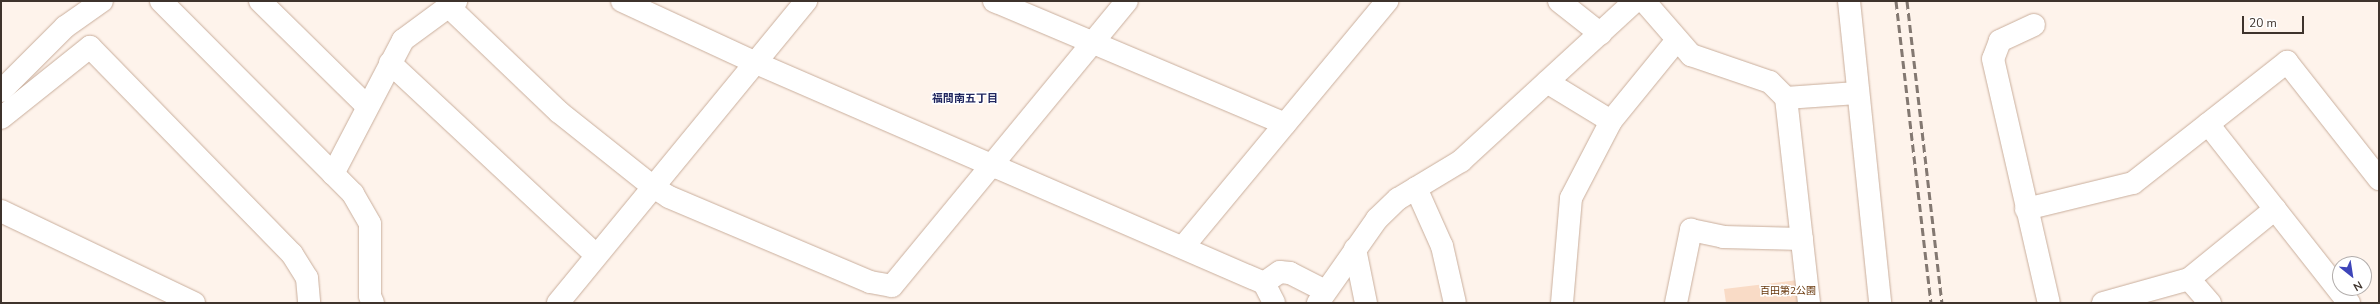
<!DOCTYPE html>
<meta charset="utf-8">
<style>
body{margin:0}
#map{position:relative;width:2380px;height:304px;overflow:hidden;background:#fef3eb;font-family:"Nunito Sans","Noto Sans JP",sans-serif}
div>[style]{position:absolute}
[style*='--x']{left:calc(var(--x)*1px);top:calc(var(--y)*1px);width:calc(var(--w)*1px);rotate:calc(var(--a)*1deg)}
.green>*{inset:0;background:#f9dbc6}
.roads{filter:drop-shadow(0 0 1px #c9ae9c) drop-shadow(0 0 1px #c9ae9c)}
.minor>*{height:22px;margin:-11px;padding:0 11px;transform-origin:11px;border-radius:11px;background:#fff}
.rail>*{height:3px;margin-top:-1.5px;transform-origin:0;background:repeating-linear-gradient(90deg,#837871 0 8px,transparent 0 12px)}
span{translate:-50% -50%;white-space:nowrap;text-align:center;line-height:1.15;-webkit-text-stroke:3px #fff;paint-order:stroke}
.park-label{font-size:10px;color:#67360a}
.neighbourhood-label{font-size:11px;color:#20265f;font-weight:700}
.frame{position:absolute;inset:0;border:2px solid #3e332c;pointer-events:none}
.north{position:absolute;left:2332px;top:256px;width:40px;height:40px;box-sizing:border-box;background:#fff;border:1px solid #b2adab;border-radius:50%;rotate:150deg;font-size:11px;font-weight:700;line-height:16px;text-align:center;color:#3e332c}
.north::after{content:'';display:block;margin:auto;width:14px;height:18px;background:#3e45b9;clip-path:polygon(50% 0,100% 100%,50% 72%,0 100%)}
.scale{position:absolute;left:2242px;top:16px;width:62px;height:18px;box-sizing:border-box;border:2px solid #3e332c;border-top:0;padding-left:5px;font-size:12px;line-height:14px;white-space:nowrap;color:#3e332c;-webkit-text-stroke:3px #fff;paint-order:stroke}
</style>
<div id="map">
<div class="green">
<div style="clip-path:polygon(1798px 280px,1801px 303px,1726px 303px,1724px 289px)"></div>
</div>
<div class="roads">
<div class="minor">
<div style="--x:161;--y:1;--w:272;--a:45.1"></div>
<div style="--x:353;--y:194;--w:34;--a:60"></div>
<div style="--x:370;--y:224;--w:72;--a:90"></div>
<div style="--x:370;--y:296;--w:8;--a:67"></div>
<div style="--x:260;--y:1;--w:148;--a:44.5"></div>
<div style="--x:622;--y:1;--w:148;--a:24.8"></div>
<div style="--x:756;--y:63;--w:554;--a:23.42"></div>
<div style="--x:1264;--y:283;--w:22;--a:63"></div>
<div style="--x:994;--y:1;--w:316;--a:22.9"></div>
<div style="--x:1559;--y:1;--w:53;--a:38.2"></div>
<div style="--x:1644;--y:1;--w:72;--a:49"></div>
<div style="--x:1691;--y:55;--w:83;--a:18.9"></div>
<div style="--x:1770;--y:82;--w:23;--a:45"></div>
<div style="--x:1849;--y:1;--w:304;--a:84.1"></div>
<div style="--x:448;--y:6;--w:153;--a:43.7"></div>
<div style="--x:559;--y:112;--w:119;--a:38.5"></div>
<div style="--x:652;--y:186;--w:20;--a:33"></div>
<div style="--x:669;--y:197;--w:218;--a:22.9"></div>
<div style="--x:870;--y:282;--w:22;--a:10"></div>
<div style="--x:892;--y:286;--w:369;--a:-50.5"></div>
<div style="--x:2034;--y:25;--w:38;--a:155"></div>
<div style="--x:2000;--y:41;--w:19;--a:111"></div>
<div style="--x:1993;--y:59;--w:250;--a:77.1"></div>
<div style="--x:390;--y:63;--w:282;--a:43"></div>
<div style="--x:1547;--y:82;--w:75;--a:31.4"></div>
<div style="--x:1611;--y:121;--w:104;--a:-50.8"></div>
<div style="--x:1;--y:91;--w:91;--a:-45"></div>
<div style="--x:65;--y:27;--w:45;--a:-35.1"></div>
<div style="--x:1;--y:118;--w:114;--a:-38.6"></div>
<div style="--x:90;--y:47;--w:289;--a:45.7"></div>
<div style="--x:292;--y:254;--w:28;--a:58"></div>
<div style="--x:307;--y:278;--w:25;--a:85"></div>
<div style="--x:2208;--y:124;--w:228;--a:51.8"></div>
<div style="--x:333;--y:174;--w:151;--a:-62.4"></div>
<div style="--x:403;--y:40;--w:66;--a:-36.3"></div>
<div style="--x:1416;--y:188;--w:64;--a:65.9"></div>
<div style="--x:1442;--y:246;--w:58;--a:77.2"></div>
<div style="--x:2026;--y:209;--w:110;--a:-13.7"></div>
<div style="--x:2133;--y:183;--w:196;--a:-38.2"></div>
<div style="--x:2287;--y:62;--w:149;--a:51.8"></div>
<div style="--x:1;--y:211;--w:214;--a:25.5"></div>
<div style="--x:1183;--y:247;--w:320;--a:-50.3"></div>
<div style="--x:1355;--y:249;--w:55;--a:78.5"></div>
<div style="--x:2189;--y:279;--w:32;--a:49"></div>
<div style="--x:1264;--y:283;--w:19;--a:-35"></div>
<div style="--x:1280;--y:272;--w:10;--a:6"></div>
<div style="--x:1290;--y:273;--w:38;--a:27"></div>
<div style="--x:558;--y:303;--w:391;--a:-50.6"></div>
<div style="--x:1318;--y:303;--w:103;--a:-54.9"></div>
<div style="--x:1377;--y:219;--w:29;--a:-44"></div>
<div style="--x:1398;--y:199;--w:74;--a:-31.1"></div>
<div style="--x:1461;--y:161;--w:236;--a:-42.6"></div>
<div style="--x:1562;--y:303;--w:105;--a:-85.1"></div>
<div style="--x:1571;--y:198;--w:87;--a:-62.5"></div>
<div style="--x:1676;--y:303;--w:75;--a:-78.4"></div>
<div style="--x:1691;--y:230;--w:33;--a:12"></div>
<div style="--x:1723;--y:237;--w:79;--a:1.5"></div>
<div style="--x:1809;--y:303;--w:206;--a:-96.4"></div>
<div style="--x:1786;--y:98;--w:71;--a:-4"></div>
<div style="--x:2103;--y:303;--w:89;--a:-15.6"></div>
<div style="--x:2189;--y:279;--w:111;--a:-39.1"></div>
</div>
</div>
<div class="rail">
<div style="--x:1896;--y:1;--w:304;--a:83.4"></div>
<div style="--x:1907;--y:1;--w:304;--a:83.4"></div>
</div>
<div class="park-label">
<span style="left:1788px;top:292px">百田第2公園</span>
</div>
<div class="neighbourhood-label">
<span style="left:965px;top:99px">福間南五丁目</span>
</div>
<div class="frame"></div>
<div class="north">N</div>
<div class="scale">20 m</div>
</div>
